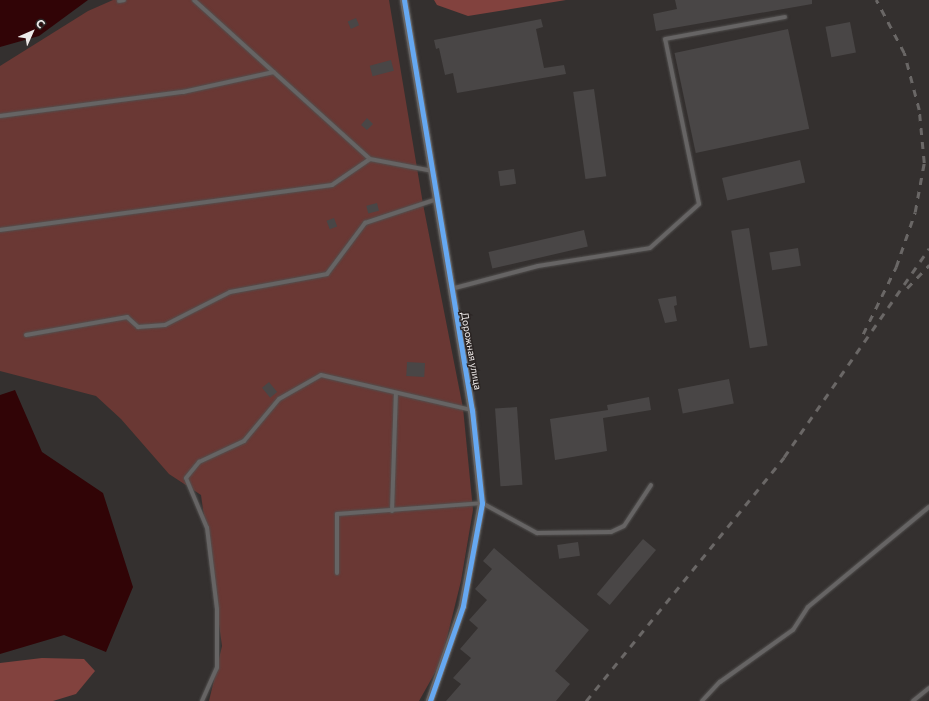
<!DOCTYPE html>
<meta charset="utf-8">
<style>
body{margin:0}
#map{position:relative;width:929px;height:701px;overflow:hidden;background:#34302f;font-family:Commissioner,sans-serif}
div>[style]{position:absolute}
[style*='--x']{left:calc(var(--x)*1px);top:calc(var(--y)*1px);width:calc(var(--w)*1px);rotate:calc(var(--a)*1deg)}
.green>*{inset:0;background:#6a3834}
.forest>*{inset:0;background:#82423e}
.water>*{inset:0;background:#310406}
.building>*{inset:0;background:#494646;transform-origin:0 0}
.roads{filter:drop-shadow(0 0 1px #514f4e) drop-shadow(0 0 1px #514f4e)}
.lane>*{height:4px;margin:-2px;padding:0 2px;transform-origin:2px;border-radius:2px;background:#666464}
.street>*{height:8px;margin:-4px;padding:0 4px;transform-origin:4px;border-radius:4px;background:#666464}
.rail>*{height:2.5px;margin-top:-1.25px;transform-origin:0;background:repeating-linear-gradient(90deg,#6a6766 0 7px,transparent 0 14px)}
.cycleway>*{height:5px;margin:-2.5px;padding:0 2.5px;transform-origin:2.5px;border-radius:2.5px;background:#66a8f1}
span{translate:-50% -50%;white-space:nowrap;text-align:center;line-height:1.15;-webkit-text-stroke:3px #2b2524;paint-order:stroke}
.street-label{font-size:10px;color:#eeeae9}
.north{position:absolute;left:12px;top:12px;width:40px;height:40px;-webkit-text-stroke:3px #2b2524;paint-order:stroke;rotate:45deg;font-size:11px;font-weight:700;line-height:16px;text-align:center;color:#eeeae9}
.north::after{content:'';display:block;margin:auto;width:14px;height:18px;background:#eeeae9;clip-path:polygon(50% 0,100% 100%,50% 72%,0 100%)}
</style>
<div id="map">
<div class="green">
<div style="clip-path:polygon(113px 0,389px 0,423px 204px,463px 408px,473px 510px,461px 581px,441px 662px,419px 701px,209px 701px,222px 646px,201px 495px,169px 474px,121px 419px,96px 396px,0 371px,0 66px,88px 11px)"></div>
</div>
<div class="forest">
<div style="clip-path:polygon(434px 0,566px 0,468px 16px,437px 5px)"></div>
<div style="clip-path:polygon(42px 658px,84px 659px,95px 671px,76px 694px,53px 701px,0 701px,0 663px)"></div>
</div>
<div class="water">
<div style="clip-path:polygon(0 0,88px 0,39px 36px,0 47px)"></div>
<div style="clip-path:polygon(15px 390px,42px 452px,103px 493px,133px 587px,106px 652px,64px 635px,0 654px,0 395px)"></div>
</div>
<div class="building">
<div style="clip-path:polygon(675px 0,812px 0,812px 4px,656px 31px,653px 14px,677px 9px)"></div>
<div style="left:356px;top:18px;width:8px;height:9px;rotate:67deg"></div>
<div style="clip-path:polygon(541px 19px,543px 27px,536px 29px,544px 68px,564px 65px,566px 74px,457px 93px,453px 73px,445px 75px,439px 48px,436px 49px,434px 40px)"></div>
<div style="left:850px;top:22px;width:31px;height:25px;rotate:79deg"></div>
<div style="left:788px;top:29px;width:102px;height:116px;rotate:78deg"></div>
<div style="left:391px;top:60px;width:11px;height:22px;rotate:75deg"></div>
<div style="left:594px;top:89px;width:88px;height:21px;rotate:82deg"></div>
<div style="clip-path:polygon(367px 118px,373px 124px,367px 130px,361px 125px)"></div>
<div style="left:800px;top:160px;width:23px;height:80px;rotate:77deg"></div>
<div style="left:514px;top:169px;width:15px;height:16px;rotate:82deg"></div>
<div style="left:377px;top:203px;width:8px;height:11px;rotate:76deg"></div>
<div style="left:334px;top:218px;width:9px;height:8px;rotate:69deg"></div>
<div style="left:749px;top:228px;width:119px;height:18px;rotate:81deg"></div>
<div style="left:584px;top:230px;width:17px;height:98px;rotate:77deg"></div>
<div style="left:798px;top:248px;width:18px;height:29px;rotate:81deg"></div>
<div style="clip-path:polygon(676px 296px,677px 305px,674px 306px,677px 321px,665px 323px,658px 299px)"></div>
<div style="left:407px;top:362px;width:18px;height:14px;rotate:3deg"></div>
<div style="left:729px;top:379px;width:25px;height:52px;rotate:79deg"></div>
<div style="left:269px;top:382px;width:13px;height:9px;rotate:51deg"></div>
<div style="clip-path:polygon(649px 397px,651px 410px,603px 418px,607px 451px,555px 460px,550px 419px,608px 410px,607px 405px)"></div>
<div style="left:517px;top:407px;width:78px;height:22px;rotate:86deg"></div>
<div style="left:643px;top:539px;width:17px;height:72px;rotate:40deg"></div>
<div style="left:578px;top:542px;width:14px;height:21px;rotate:82deg"></div>
<div style="clip-path:polygon(494px 548px,589px 630px,555px 671px,570px 684px,556px 701px,446px 701px,461px 684px,453px 678px,471px 658px,460px 649px,478px 628px,469px 620px,487px 600px,475px 589px,492px 569px,483px 561px)"></div>
</div>
<div class="roads">
<div class="lane">
<div style="--x:194;--y:0;--w:237;--a:42.1"></div>
<div style="--x:119;--y:1;--w:5;--a:-11"></div>
<div style="--x:0;--y:116;--w:185;--a:-7.5"></div>
<div style="--x:183;--y:92;--w:93;--a:-12.4"></div>
<div style="--x:0;--y:230;--w:335;--a:-7.7"></div>
<div style="--x:332;--y:185;--w:46;--a:-34.4"></div>
<div style="--x:370;--y:159;--w:64;--a:10.8"></div>
<div style="--x:451;--y:289;--w:90;--a:-14.8"></div>
<div style="--x:538;--y:266;--w:113;--a:-9.1"></div>
<div style="--x:650;--y:248;--w:66;--a:-41.9"></div>
<div style="--x:699;--y:204;--w:168;--a:-101.6"></div>
<div style="--x:665;--y:39;--w:122;--a:-10.4"></div>
<div style="--x:26;--y:335;--w:103;--a:-10.1"></div>
<div style="--x:127;--y:317;--w:15;--a:42"></div>
<div style="--x:138;--y:327;--w:27;--a:-4"></div>
<div style="--x:165;--y:325;--w:73;--a:-26.9"></div>
<div style="--x:230;--y:292;--w:99;--a:-10.5"></div>
<div style="--x:327;--y:274;--w:64;--a:-53.3"></div>
<div style="--x:365;--y:223;--w:76;--a:-18.4"></div>
<div style="--x:392;--y:511;--w:118;--a:-88.1"></div>
<div style="--x:337;--y:573;--w:59;--a:-90"></div>
<div style="--x:337;--y:514;--w:145;--a:-4.3"></div>
<div style="--x:482;--y:503;--w:63;--a:28.6"></div>
<div style="--x:537;--y:533;--w:74;--a:-0.8"></div>
<div style="--x:611;--y:532;--w:14;--a:-25"></div>
<div style="--x:624;--y:526;--w:49;--a:-56.6"></div>
<div style="--x:202;--y:701;--w:36;--a:-66"></div>
<div style="--x:217;--y:668;--w:59;--a:-90"></div>
<div style="--x:217;--y:609;--w:82;--a:-97"></div>
<div style="--x:207;--y:528;--w:54;--a:-112.8"></div>
<div style="--x:186;--y:478;--w:21;--a:-51"></div>
<div style="--x:199;--y:462;--w:50;--a:-25"></div>
<div style="--x:244;--y:441;--w:55;--a:-50.2"></div>
<div style="--x:279;--y:399;--w:48;--a:-29.7"></div>
<div style="--x:321;--y:375;--w:155;--a:13.1"></div>
<div style="--x:702;--y:701;--w:26;--a:-47"></div>
<div style="--x:720;--y:682;--w:90;--a:-35.5"></div>
<div style="--x:793;--y:630;--w:27;--a:-57"></div>
<div style="--x:808;--y:607;--w:157;--a:-39.6"></div>
<div style="--x:913;--y:701;--w:21;--a:-39"></div>
</div>
<div class="street">
<div style="--x:404;--y:0;--w:416;--a:80.6"></div>
<div style="--x:472;--y:410;--w:94;--a:83.9"></div>
<div style="--x:482;--y:503;--w:105;--a:100.5"></div>
<div style="--x:463;--y:606;--w:101;--a:109.2"></div>
</div>
</div>
<div class="rail">
<div style="--x:907;--y:288;--w:32;--a:-46"></div>
<div style="--x:863;--y:334;--w:75;--a:-63.8"></div>
<div style="--x:896;--y:267;--w:58;--a:-70.9"></div>
<div style="--x:915;--y:212;--w:50;--a:-79.6"></div>
<div style="--x:924;--y:163;--w:53;--a:-95.4"></div>
<div style="--x:919;--y:110;--w:59;--a:-104.7"></div>
<div style="--x:904;--y:53;--w:60;--a:-117.8"></div>
<div style="--x:586;--y:701;--w:314;--a:-50.9"></div>
<div style="--x:784;--y:457;--w:254;--a:-55.2"></div>
</div>
<div class="cycleway">
<div style="--x:404;--y:0;--w:416;--a:80.6"></div>
<div style="--x:472;--y:410;--w:94;--a:83.9"></div>
<div style="--x:482;--y:503;--w:105;--a:100.5"></div>
<div style="--x:463;--y:606;--w:101;--a:109.2"></div>
</div>
<div class="street-label">
<span style="left:471px;top:351px;rotate:80deg">Дорожная улица</span>
</div>
<div class="north">С</div>
</div>
